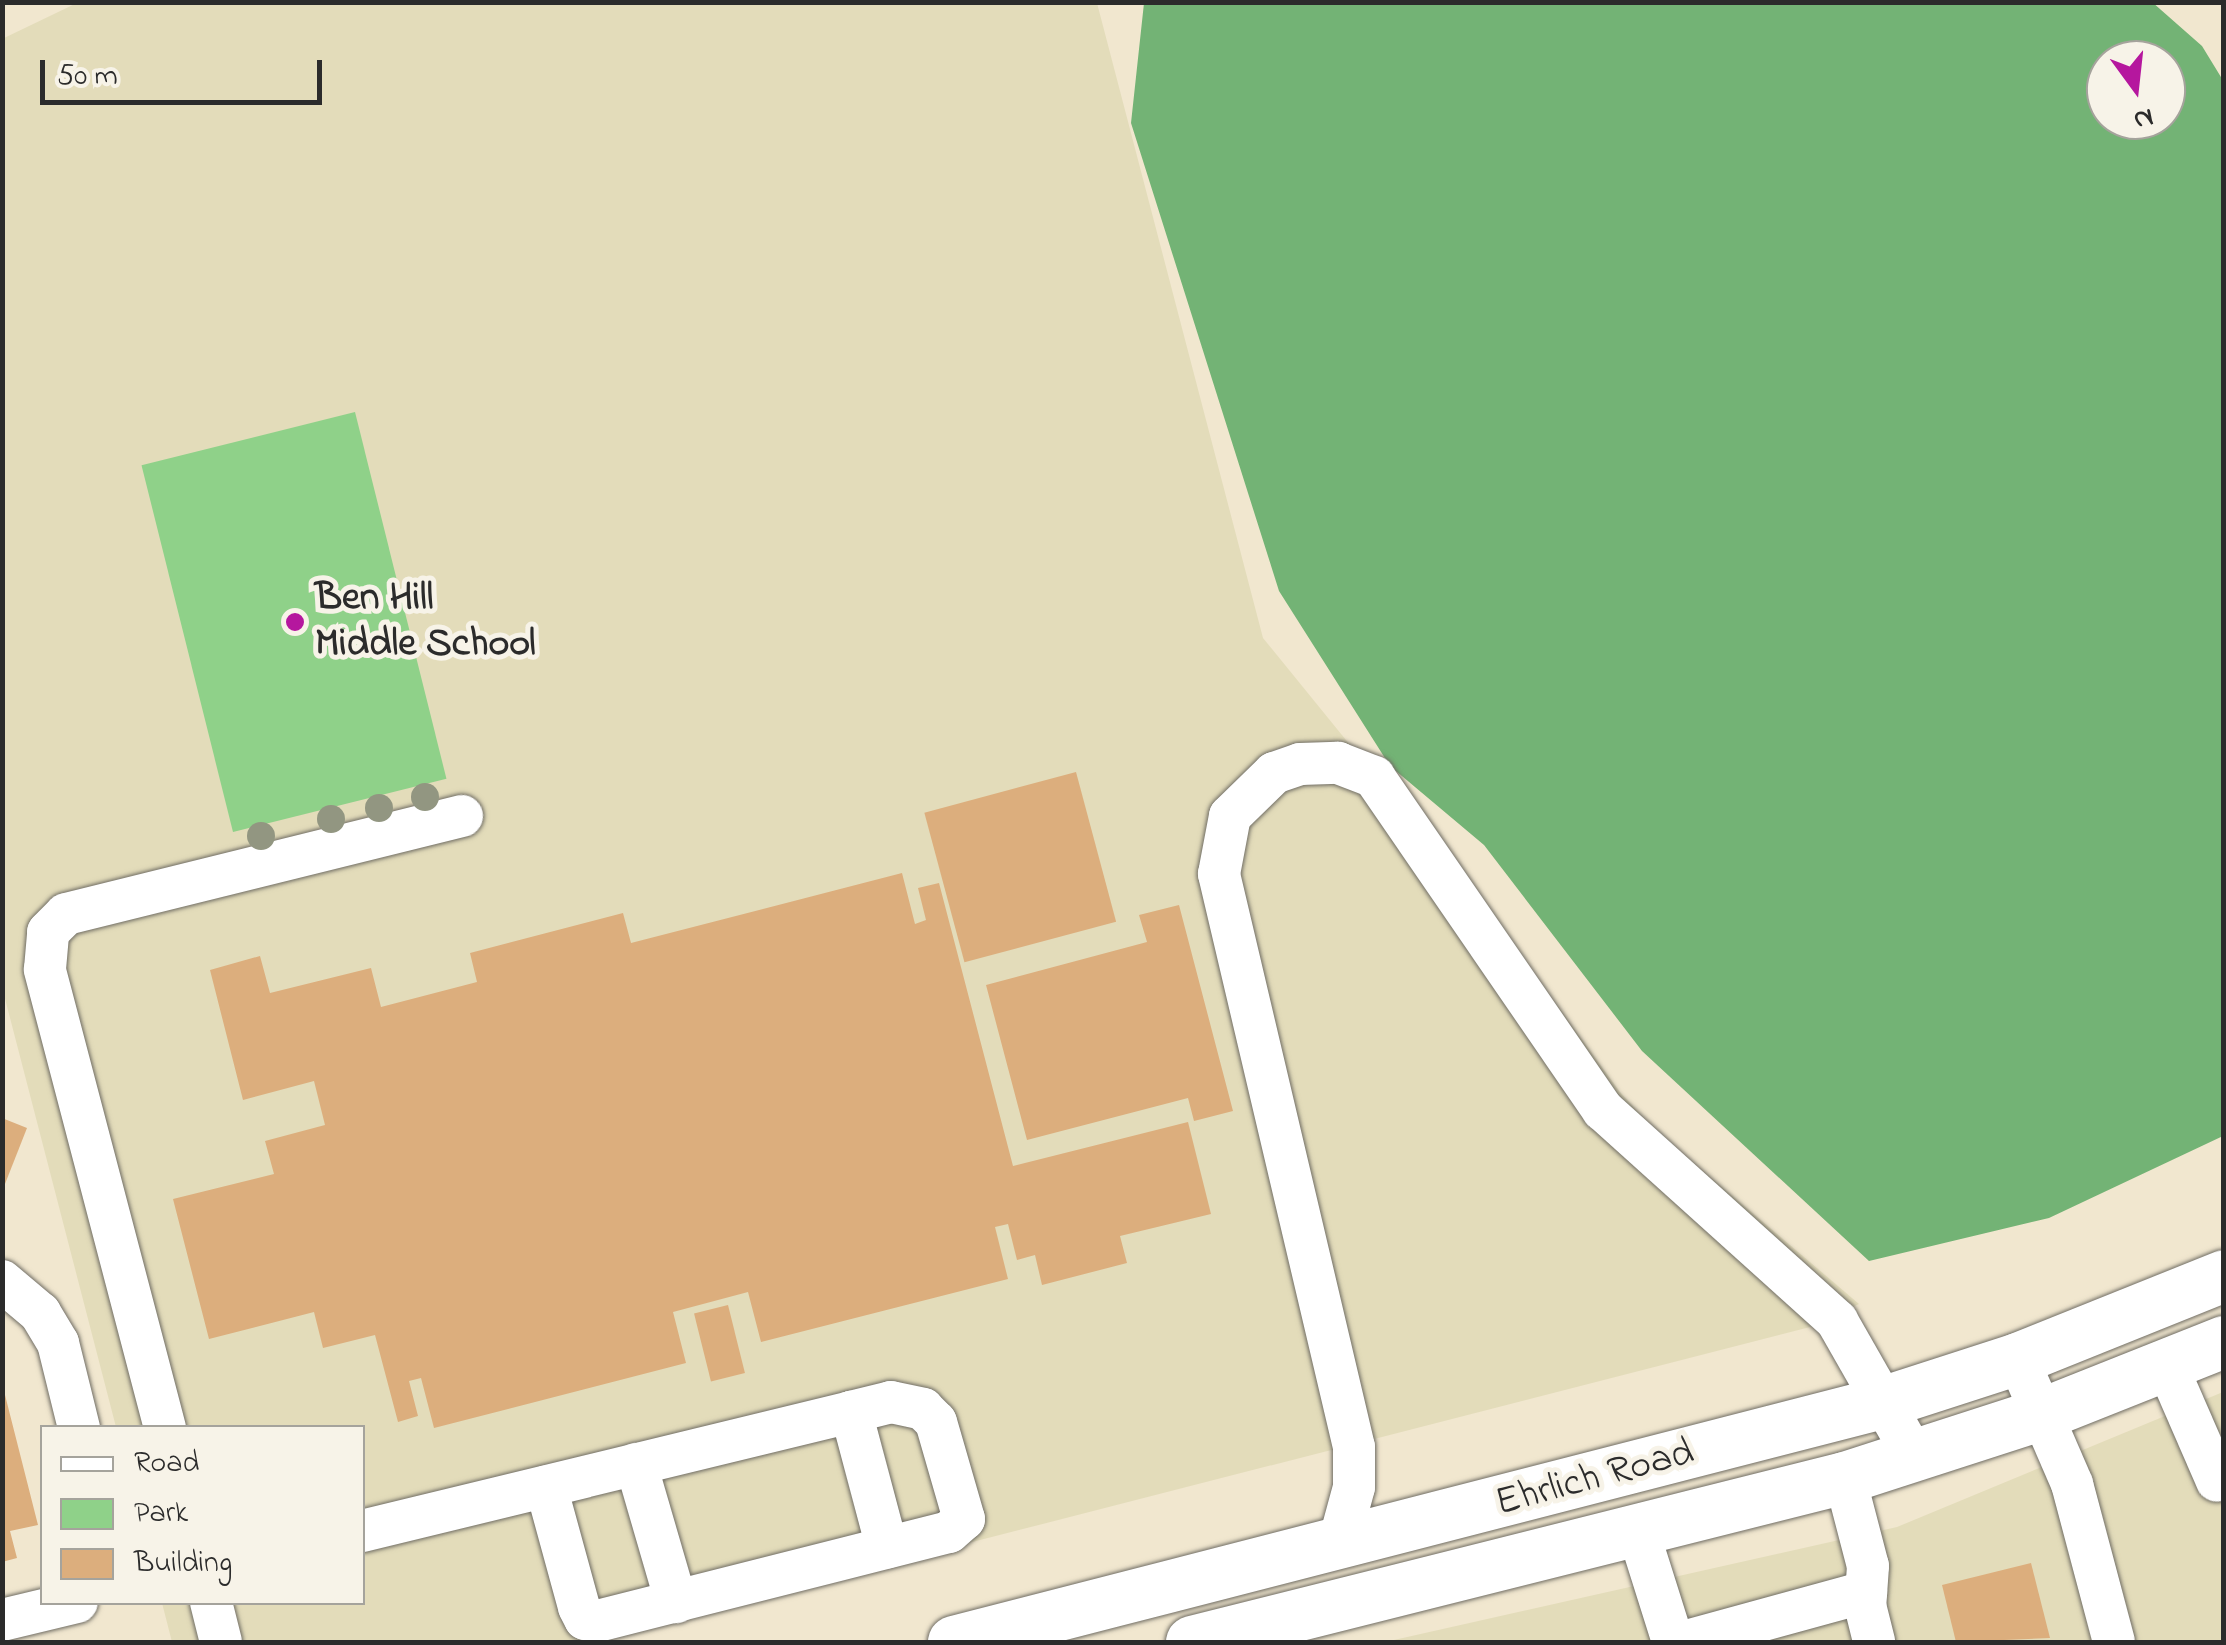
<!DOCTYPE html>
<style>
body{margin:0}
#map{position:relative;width:2226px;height:1645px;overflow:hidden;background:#f1e7cf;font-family:"Indie Flower",sans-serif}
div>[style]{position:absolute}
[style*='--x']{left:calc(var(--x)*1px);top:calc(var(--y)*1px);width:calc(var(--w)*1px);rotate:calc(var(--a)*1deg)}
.built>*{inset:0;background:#e3dcba}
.green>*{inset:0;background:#8fd189;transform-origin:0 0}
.forest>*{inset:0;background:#73b375}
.building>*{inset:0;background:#dcae7d;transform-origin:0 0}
.roads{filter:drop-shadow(0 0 2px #706d64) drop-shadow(0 0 2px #706d64)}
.minor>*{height:42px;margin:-21px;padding:0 21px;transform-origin:21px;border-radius:21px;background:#fff}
.major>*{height:52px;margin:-26px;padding:0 26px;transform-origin:26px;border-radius:26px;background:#fff}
.trees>*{width:28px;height:28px;margin:-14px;border-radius:50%;background:#929681}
.dots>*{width:28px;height:28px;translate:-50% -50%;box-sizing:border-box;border:5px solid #f7f3e8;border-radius:50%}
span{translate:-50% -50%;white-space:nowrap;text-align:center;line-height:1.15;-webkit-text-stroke:10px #f7f3e8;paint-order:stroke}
.poi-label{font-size:40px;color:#2b2b2b;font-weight:700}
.left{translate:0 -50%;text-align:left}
.street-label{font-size:40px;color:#2b2b2b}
.frame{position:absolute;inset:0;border:5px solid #2b2b2b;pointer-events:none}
.legend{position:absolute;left:40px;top:1425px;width:325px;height:180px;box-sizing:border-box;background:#f7f3e8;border:2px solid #a5a39c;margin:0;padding:12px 18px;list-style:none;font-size:30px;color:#2b2b2b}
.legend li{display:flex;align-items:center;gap:20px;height:50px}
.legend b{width:50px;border:2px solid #a5a39c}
.north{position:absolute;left:2086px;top:40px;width:100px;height:100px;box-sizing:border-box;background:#f7f3e8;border:2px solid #a5a39c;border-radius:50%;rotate:165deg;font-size:28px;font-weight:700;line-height:40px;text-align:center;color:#2b2b2b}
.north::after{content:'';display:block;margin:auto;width:35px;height:45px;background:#b5179e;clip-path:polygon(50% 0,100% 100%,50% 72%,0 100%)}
.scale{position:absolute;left:40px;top:60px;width:282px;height:45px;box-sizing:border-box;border:5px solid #2b2b2b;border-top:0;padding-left:12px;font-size:30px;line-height:35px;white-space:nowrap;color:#2b2b2b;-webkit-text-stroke:8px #f7f3e8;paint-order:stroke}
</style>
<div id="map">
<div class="built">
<div style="clip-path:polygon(79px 2px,1097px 3px,1263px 638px,1520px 954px,1620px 1092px,1653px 1128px,1859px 1304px,1810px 1327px,583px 1642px,172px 1642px,162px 1603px,362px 1602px,362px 1428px,116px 1427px,2px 987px,2px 39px)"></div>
<div style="clip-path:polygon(2223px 1392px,2223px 1642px,1385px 1642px,1897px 1527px)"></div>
</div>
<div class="green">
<div style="left:355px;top:412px;width:378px;height:220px;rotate:76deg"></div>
</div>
<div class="forest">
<div style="clip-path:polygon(evenodd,2152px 2px,2202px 46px,2224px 82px,2223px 1136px,2049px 1218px,1869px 1261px,1642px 1051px,1484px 845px,1390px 766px,1279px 591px,1131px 123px,1144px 3px,2152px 2px,2106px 60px,2166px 60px,2166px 120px,2106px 120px,2106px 60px)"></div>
</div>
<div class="building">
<div style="left:1076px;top:772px;width:155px;height:157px;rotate:75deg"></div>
<div style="clip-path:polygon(902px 873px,915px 924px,926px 920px,918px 888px,939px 883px,1013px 1166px,1188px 1122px,1211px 1214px,1120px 1236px,1127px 1263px,1042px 1285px,1035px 1255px,1017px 1260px,1008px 1224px,995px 1227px,1008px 1279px,761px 1342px,748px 1292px,673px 1312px,686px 1363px,434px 1428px,421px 1378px,409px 1381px,418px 1416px,398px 1422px,375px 1335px,323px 1348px,314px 1312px,209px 1339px,173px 1199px,274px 1174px,265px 1141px,325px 1125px,314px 1081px,243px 1100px,210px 970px,260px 956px,270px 993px,371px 968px,381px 1007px,477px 982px,470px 953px,623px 913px,631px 943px)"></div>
<div style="clip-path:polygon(1179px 905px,1233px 1111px,1194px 1121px,1188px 1098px,1027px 1140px,986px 985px,1147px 942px,1139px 915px)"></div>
<div style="clip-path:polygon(2px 1118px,27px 1128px,3px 1189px,2px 1189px)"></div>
<div style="left:728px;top:1305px;width:70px;height:35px;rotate:76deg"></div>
<div style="clip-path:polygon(4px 1391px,38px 1525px,10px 1531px,17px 1558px,2px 1562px)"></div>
<div style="clip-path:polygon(2031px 1563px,2050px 1638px,1956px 1642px,1942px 1585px)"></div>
</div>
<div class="roads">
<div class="minor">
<div style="--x:2;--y:1281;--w:50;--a:40.1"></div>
<div style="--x:40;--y:1313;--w:35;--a:59"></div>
<div style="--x:58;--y:1343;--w:88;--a:76.1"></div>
<div style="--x:2018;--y:1359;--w:136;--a:66.6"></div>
<div style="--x:2072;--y:1484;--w:163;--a:75.1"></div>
<div style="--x:2167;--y:1366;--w:125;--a:66.5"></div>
<div style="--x:851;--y:1412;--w:140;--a:75.1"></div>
<div style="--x:165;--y:1428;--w:474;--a:-104.7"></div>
<div style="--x:45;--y:969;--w:37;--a:-85"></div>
<div style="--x:48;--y:932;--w:25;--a:-45"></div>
<div style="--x:66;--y:914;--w:408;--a:-13.9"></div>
<div style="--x:636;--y:1464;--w:144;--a:73.8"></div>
<div style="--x:1845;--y:1478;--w:91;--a:75.4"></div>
<div style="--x:1868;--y:1566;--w:39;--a:94"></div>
<div style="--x:1865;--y:1605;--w:38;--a:76"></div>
<div style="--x:362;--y:1531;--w:503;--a:-13.68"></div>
<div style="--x:851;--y:1412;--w:41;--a:-14"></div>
<div style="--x:891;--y:1402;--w:33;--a:12"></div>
<div style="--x:923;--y:1409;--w:18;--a:45"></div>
<div style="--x:936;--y:1422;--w:101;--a:73.9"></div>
<div style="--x:964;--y:1519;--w:20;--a:139"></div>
<div style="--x:949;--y:1532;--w:362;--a:165.8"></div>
<div style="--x:598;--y:1621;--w:13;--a:-171"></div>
<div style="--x:585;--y:1619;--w:13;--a:-117"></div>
<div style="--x:579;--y:1607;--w:125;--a:-105.3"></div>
<div style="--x:1639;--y:1534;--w:113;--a:72.5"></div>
<div style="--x:1338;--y:1546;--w:61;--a:-74.8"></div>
<div style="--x:1354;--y:1487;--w:40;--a:-90"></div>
<div style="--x:1354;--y:1447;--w:589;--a:-103.26"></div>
<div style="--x:1219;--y:874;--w:59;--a:-79.3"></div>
<div style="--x:1230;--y:816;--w:62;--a:-44.3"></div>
<div style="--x:1274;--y:773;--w:28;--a:-19"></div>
<div style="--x:1300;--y:764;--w:38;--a:-2"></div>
<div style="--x:1338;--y:763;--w:39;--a:21"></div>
<div style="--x:1374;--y:777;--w:404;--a:55.5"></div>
<div style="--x:1603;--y:1110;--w:315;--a:42"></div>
<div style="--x:1837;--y:1321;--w:158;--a:60.3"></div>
<div style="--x:211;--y:1602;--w:41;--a:76"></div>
<div style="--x:2;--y:1620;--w:77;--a:-13.5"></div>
<div style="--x:1683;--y:1642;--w:190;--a:-15.3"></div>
</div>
<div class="major">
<div style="--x:954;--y:1642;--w:958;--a:-14.44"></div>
<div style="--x:1882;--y:1403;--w:143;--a:-17.9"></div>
<div style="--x:2018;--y:1359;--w:222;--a:-21.9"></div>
<div style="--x:1192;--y:1642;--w:673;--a:-14.1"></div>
<div style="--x:1845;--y:1478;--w:208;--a:-17.9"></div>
<div style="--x:2043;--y:1414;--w:195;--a:-21.7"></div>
</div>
</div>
<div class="trees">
<div style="left:425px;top:797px"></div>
<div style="left:379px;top:808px"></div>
<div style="left:331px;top:819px"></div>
<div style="left:261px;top:836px"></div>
</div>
<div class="dots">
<div style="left:295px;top:622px;background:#b5179e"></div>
</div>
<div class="poi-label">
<span class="left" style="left:315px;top:622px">Ben Hill<br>Middle School</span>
</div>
<div class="street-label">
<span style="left:1595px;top:1479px;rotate:-15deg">Ehrlich Road</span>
</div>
<div class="frame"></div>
<ul class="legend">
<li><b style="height:12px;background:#fff"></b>Road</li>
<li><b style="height:28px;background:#8fd189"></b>Park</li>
<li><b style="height:28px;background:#dcae7d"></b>Building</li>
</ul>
<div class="north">N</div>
<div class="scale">50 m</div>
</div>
